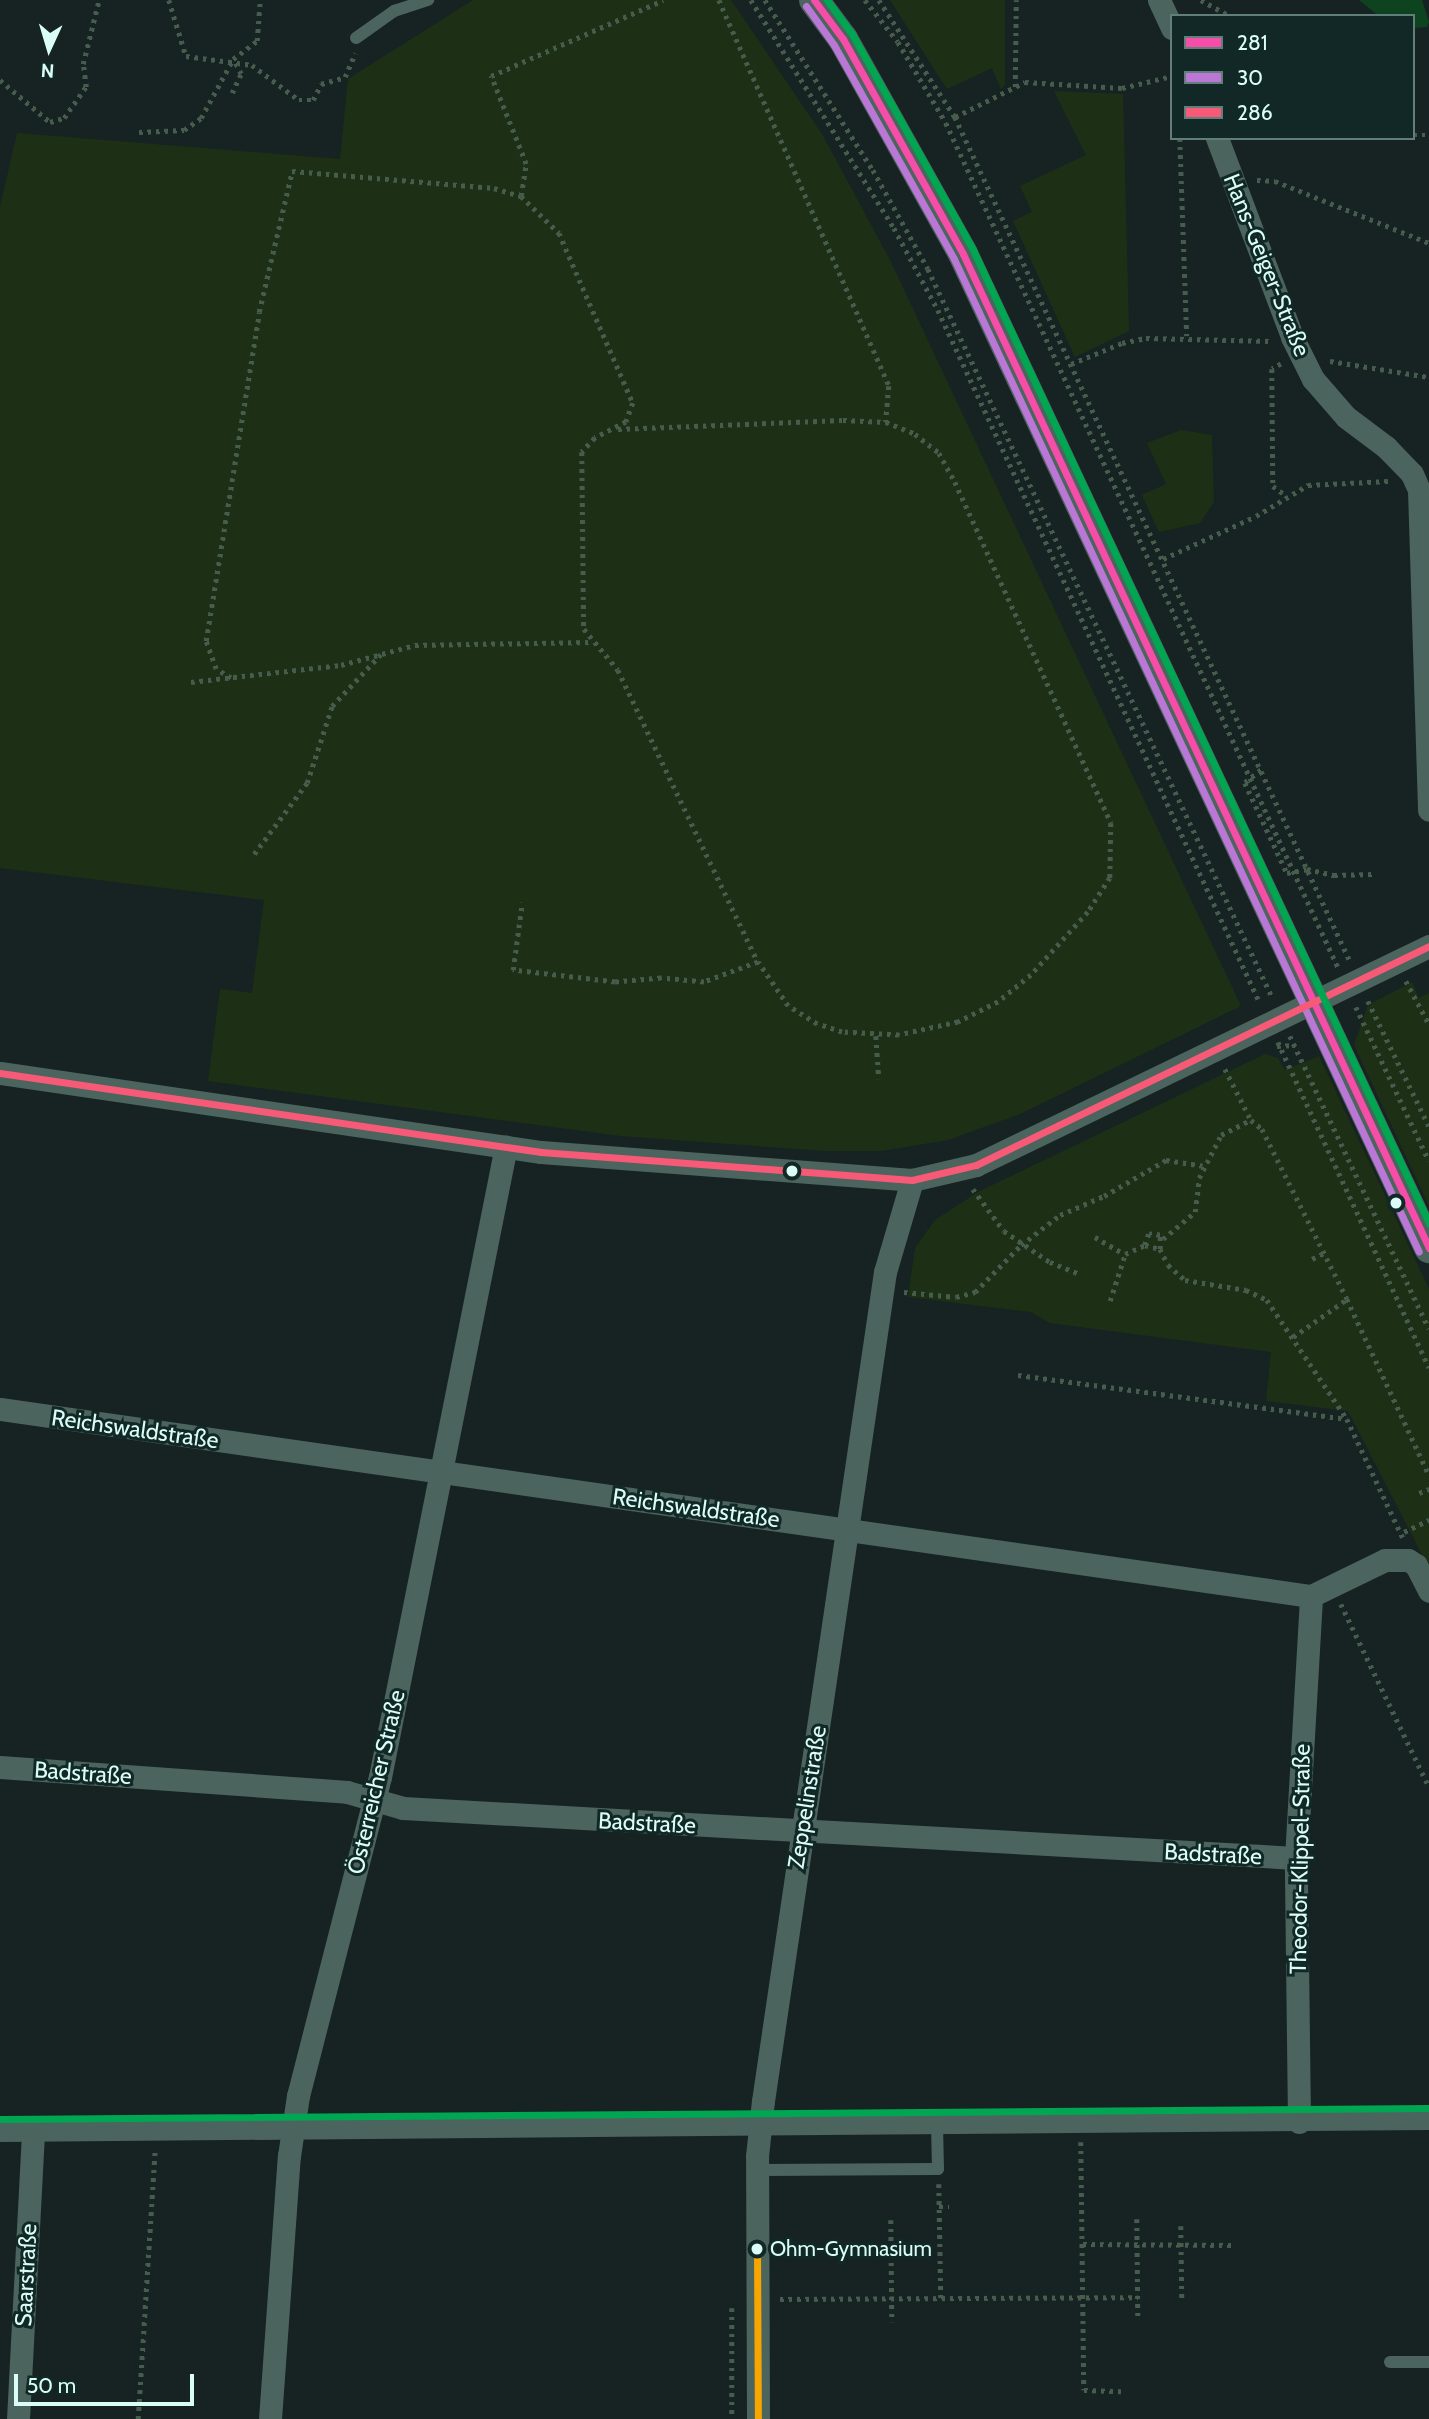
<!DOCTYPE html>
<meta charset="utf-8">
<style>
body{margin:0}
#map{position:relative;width:1429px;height:2419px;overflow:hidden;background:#162322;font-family:Cabin,sans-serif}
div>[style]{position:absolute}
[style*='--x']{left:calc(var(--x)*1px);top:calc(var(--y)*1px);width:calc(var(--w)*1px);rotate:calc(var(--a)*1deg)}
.green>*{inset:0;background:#1d3016}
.water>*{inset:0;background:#0e4320}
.path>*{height:4.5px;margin-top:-2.25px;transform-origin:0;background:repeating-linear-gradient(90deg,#465d4e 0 3.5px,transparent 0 8.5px)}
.service>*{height:12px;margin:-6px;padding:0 6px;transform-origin:6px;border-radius:6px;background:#4c645e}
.minor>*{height:23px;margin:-11.5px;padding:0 11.5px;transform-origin:11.5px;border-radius:11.5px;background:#4c645e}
.tertiary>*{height:30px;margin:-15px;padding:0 15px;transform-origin:15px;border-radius:15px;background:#4c645e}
.bus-1>*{height:7px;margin:-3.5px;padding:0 3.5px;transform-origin:3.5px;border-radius:3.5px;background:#f54da8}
.bus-2>*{height:7px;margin:-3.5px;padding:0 3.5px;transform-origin:3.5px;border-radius:3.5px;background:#ba77d6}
.bus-3>*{height:7px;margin:-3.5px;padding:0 3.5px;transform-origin:3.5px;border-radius:3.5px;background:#f75a77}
.bus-4>*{height:7px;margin:-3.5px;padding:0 3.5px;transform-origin:3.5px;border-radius:3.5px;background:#00a651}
.bus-5>*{height:7px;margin:-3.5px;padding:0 3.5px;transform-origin:3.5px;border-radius:3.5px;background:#f7a600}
.dots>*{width:19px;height:19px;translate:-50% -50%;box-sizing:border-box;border:4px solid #112826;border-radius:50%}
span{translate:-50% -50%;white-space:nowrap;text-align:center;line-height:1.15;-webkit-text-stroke:6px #112826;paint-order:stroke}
.bus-label{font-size:21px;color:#dafef7}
.left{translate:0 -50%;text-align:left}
.street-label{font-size:23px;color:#dafef7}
.legend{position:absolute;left:1170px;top:14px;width:245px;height:126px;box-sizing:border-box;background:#112826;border:2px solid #617e7a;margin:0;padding:9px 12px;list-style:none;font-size:21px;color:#dafef7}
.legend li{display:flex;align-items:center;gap:14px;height:35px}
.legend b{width:35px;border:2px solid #617e7a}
.north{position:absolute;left:14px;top:14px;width:70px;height:70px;-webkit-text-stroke:5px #112826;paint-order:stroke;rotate:184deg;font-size:19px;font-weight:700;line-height:28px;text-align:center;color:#dafef7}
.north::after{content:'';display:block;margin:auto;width:24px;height:32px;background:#dafef7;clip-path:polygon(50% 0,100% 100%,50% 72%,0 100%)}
.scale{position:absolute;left:14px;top:2374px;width:180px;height:32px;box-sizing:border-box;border:4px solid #dafef7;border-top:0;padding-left:9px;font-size:21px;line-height:24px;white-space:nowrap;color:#dafef7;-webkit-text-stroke:5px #112826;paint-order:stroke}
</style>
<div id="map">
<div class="green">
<div style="clip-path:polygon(473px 0,731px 0,822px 134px,890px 260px,1241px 1006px,1020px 1114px,948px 1140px,881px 1151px,824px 1151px,621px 1136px,208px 1081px,220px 989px,252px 993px,264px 900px,0 868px,0 207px,17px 133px,340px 159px,348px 79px)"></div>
<div style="clip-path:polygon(890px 0,1005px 0,1005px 85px,1001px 89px,992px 68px,947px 89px)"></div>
<div style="clip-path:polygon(1054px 91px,1123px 94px,1129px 331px,1075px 357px,1013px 221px,1032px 212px,1020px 186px,1086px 155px)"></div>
<div style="clip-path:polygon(1181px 430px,1212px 435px,1214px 502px,1200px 523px,1159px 532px,1142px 495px,1166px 484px,1147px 443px)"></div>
<div style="clip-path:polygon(1412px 982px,1419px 998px,1429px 993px,1429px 1206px,1354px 1045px,1368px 1005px)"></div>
<div style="clip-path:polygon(1265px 1054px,1278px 1058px,1285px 1070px,1319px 1056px,1429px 1289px,1429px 1568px,1348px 1411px,1266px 1401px,1271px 1352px,1050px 1323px,1031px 1312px,908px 1297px,915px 1248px,935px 1220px,978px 1192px)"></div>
</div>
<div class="water">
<div style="clip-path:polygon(1359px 0,1422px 0,1429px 22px,1427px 27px,1413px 28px,1413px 16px,1379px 16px)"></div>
</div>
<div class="path">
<div style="--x:169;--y:0;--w:59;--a:73.1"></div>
<div style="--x:186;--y:56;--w:67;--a:7.8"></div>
<div style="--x:252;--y:65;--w:59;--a:36.7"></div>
<div style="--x:299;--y:100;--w:14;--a:0"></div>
<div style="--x:313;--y:100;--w:18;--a:-63"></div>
<div style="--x:321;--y:84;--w:25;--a:-16"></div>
<div style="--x:345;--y:77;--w:26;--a:-67"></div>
<div style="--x:719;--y:0;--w:422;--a:66.2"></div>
<div style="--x:889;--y:386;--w:36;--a:95"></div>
<div style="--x:751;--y:0;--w:269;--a:57.9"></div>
<div style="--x:894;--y:228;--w:93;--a:61.8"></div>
<div style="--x:938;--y:310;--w:764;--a:65.08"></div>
<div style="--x:765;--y:0;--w:201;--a:57.6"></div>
<div style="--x:873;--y:170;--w:113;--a:60.9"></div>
<div style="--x:928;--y:269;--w:807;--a:64.7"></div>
<div style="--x:865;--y:0;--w:53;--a:51.8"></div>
<div style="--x:898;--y:42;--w:94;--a:59.3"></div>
<div style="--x:946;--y:123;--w:931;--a:65.09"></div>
<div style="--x:879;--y:0;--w:140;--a:57"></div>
<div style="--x:955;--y:117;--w:932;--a:64.92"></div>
<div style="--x:1201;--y:0;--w:33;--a:29"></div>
<div style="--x:0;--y:80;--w:65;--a:40"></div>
<div style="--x:50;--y:122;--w:15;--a:-16"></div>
<div style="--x:64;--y:118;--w:38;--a:-55"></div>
<div style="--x:86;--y:87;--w:23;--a:-97"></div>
<div style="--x:83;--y:64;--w:66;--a:-76"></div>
<div style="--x:1015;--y:87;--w:87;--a:-89.3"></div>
<div style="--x:232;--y:93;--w:21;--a:-65"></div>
<div style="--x:241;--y:74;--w:16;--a:-117"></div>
<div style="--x:955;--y:117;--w:78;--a:-26.6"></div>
<div style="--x:1025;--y:82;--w:97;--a:3.5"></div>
<div style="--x:1122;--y:88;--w:51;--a:-13.5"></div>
<div style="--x:139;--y:132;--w:45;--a:-2.5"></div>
<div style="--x:184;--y:130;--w:21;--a:-35"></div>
<div style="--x:201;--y:118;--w:67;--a:-61.5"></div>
<div style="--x:233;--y:59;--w:30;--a:-37"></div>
<div style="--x:257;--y:41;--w:41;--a:-85.8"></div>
<div style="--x:1413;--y:135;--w:16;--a:0"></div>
<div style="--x:1180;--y:138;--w:198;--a:88"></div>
<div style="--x:1257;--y:180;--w:18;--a:3"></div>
<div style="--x:1275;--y:181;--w:166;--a:21.9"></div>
<div style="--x:521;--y:196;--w:32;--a:-81"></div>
<div style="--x:526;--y:164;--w:95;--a:-111.7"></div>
<div style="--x:491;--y:76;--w:188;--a:-23.8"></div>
<div style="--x:1330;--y:361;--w:100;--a:9.2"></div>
<div style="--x:1071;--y:364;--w:55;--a:-22.4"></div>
<div style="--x:1122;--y:343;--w:25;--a:-12"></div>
<div style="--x:1146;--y:338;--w:124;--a:1.4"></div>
<div style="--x:1281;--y:364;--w:10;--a:151"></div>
<div style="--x:1272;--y:369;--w:117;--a:89.5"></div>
<div style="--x:1273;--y:486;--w:17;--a:36"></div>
<div style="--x:618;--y:429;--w:225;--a:-2.3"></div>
<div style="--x:843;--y:420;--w:43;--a:2.7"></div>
<div style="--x:886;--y:422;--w:31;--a:22"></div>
<div style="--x:915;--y:434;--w:31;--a:38"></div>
<div style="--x:939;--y:453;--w:33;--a:61"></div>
<div style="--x:955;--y:482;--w:375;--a:65.4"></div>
<div style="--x:1111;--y:823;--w:55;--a:91"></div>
<div style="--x:1110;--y:878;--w:40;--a:122.9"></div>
<div style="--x:1088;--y:912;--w:85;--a:132.1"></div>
<div style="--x:1031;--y:975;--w:43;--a:140.7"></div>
<div style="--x:998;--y:1002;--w:45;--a:153.4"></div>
<div style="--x:958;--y:1022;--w:60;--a:167.6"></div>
<div style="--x:899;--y:1035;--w:57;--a:-177"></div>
<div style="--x:842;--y:1032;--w:26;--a:-162"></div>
<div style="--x:817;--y:1024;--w:34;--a:-148"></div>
<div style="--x:788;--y:1006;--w:53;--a:-124.3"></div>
<div style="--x:1163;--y:559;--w:102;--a:-24.8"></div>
<div style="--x:1256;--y:516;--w:61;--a:-30.8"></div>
<div style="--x:1308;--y:485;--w:80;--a:-2.9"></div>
<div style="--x:231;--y:678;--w:17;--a:-149"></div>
<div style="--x:216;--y:669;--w:30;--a:-110"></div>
<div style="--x:206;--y:641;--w:333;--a:-80.8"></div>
<div style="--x:259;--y:312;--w:145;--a:-76.8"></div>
<div style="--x:292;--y:171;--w:203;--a:4.8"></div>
<div style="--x:494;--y:188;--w:28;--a:17"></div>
<div style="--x:521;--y:196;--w:53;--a:44.2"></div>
<div style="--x:559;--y:233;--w:185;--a:66.5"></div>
<div style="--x:633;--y:403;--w:20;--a:110"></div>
<div style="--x:626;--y:422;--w:35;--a:153"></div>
<div style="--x:595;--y:438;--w:19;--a:133"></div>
<div style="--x:582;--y:452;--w:177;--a:89.4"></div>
<div style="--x:584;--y:629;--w:53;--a:50.3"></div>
<div style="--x:618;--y:670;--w:324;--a:64.4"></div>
<div style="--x:758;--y:962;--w:58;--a:159.7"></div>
<div style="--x:704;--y:982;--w:43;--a:-174.7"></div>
<div style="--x:661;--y:978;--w:46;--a:175"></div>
<div style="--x:615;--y:982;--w:103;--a:-173.3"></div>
<div style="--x:513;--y:970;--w:68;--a:-82.3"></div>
<div style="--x:191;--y:682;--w:151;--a:-6.5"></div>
<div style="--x:341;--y:665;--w:77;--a:-15.1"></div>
<div style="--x:415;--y:645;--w:175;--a:-1"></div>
<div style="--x:1261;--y:770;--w:21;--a:141"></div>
<div style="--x:1245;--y:783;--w:99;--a:65"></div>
<div style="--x:1287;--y:873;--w:20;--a:-11"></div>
<div style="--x:1307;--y:869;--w:28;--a:13"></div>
<div style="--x:1334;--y:875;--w:40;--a:-1.4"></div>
<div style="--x:254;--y:854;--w:89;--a:-53.3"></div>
<div style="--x:307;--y:783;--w:81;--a:-72"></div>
<div style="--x:332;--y:706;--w:71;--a:-46.7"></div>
<div style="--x:1406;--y:981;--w:49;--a:61.9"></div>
<div style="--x:1368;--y:1001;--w:139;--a:64"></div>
<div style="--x:1356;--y:1007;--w:170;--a:64.6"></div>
<div style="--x:876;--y:1036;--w:43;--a:86"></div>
<div style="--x:1290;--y:1036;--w:324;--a:64.6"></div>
<div style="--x:1278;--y:1042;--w:359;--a:65.1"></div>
<div style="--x:1277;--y:1046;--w:18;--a:-3"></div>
<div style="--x:1225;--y:1069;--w:57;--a:63"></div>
<div style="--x:1251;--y:1120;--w:14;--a:39"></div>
<div style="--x:1262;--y:1129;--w:190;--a:63.4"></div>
<div style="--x:1347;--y:1299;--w:194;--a:65"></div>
<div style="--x:973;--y:1189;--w:52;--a:53.6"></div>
<div style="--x:1004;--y:1231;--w:55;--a:34"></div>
<div style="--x:1050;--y:1262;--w:31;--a:22"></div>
<div style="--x:1095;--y:1237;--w:34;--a:30"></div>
<div style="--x:1163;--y:1239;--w:42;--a:-40.2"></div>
<div style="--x:1195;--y:1212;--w:34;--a:-83"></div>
<div style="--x:1199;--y:1178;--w:48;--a:-62.9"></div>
<div style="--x:1221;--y:1135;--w:34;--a:-27"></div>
<div style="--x:1160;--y:1249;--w:14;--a:-90"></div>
<div style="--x:1160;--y:1235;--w:11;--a:-175"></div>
<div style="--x:1149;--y:1234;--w:12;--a:110"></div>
<div style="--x:1145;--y:1245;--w:16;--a:15"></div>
<div style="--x:1160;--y:1249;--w:18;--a:63"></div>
<div style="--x:1168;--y:1265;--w:23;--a:41"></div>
<div style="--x:1185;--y:1280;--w:62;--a:9.3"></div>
<div style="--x:1246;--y:1290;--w:23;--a:25"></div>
<div style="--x:1267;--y:1300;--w:143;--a:56.1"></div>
<div style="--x:1347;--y:1419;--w:132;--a:64.8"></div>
<div style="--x:1312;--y:1259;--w:13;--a:-27"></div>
<div style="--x:904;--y:1292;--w:52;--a:5.5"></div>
<div style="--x:956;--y:1297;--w:20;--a:-15"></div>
<div style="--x:975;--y:1292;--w:66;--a:-45.6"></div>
<div style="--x:1021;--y:1245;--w:49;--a:-37.6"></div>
<div style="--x:1060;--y:1215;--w:48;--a:-23.4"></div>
<div style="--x:1104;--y:1196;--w:72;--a:-30.1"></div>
<div style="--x:1166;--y:1160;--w:37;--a:9"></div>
<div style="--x:1110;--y:1301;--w:49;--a:-72.3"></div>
<div style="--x:1125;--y:1254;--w:22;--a:-24"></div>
<div style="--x:1293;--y:1337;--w:66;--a:-35.1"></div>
<div style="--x:1018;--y:1375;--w:332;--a:7.6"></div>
<div style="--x:1419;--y:1493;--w:11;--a:-22"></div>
<div style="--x:1404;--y:1532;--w:28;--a:-26"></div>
<div style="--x:1341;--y:1604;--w:203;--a:64.3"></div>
<div style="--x:1081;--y:2142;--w:248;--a:89.3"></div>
<div style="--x:1084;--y:2390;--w:37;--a:2"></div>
<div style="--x:939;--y:2184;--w:114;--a:89"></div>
<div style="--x:939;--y:2207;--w:10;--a:0"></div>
<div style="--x:1137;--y:2219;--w:100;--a:89.4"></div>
<div style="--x:891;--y:2220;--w:102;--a:89.4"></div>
<div style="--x:1181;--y:2226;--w:76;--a:89.2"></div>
<div style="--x:1083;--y:2244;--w:149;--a:0.4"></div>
<div style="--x:780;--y:2299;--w:358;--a:-0.3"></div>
<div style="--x:732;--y:2308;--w:111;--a:90"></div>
<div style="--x:138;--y:2419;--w:269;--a:-86.4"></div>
</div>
<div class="service">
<div style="--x:356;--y:38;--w:47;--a:-35.4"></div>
<div style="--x:394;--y:11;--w:36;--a:-18"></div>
<div style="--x:758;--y:2170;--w:180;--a:-0.3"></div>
<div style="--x:938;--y:2169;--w:45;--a:-91.3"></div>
<div style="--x:1390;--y:2362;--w:39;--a:0"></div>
</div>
<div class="minor">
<div style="--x:1159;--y:0;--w:31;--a:65"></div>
<div style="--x:1217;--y:138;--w:213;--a:69.3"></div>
<div style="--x:1292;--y:337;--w:47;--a:63.4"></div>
<div style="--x:1313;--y:379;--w:50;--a:49"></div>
<div style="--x:1346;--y:417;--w:50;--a:36.9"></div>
<div style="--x:1386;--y:447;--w:37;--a:46"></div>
<div style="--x:1412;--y:474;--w:17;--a:66"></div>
<div style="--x:1419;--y:490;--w:320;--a:88.2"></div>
<div style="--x:0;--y:1073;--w:547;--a:8.31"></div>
<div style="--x:541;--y:1152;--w:372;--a:4.3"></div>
<div style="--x:912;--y:1180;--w:66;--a:-13.2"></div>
<div style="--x:976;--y:1165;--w:503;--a:-25.8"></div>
<div style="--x:0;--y:1409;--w:1324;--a:8.12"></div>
<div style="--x:1311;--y:1596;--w:82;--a:-25.9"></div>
<div style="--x:1385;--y:1560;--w:23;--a:0"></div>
<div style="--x:1408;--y:1560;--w:9;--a:32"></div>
<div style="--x:1416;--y:1565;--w:29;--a:63"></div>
<div style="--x:0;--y:1767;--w:348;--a:4.1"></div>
<div style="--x:347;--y:1792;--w:58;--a:15.9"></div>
<div style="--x:403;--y:1808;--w:894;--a:3.2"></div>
<div style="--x:1299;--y:2122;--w:264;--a:-90.7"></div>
<div style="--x:1296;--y:1858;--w:262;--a:-86.7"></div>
<div style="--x:0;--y:2130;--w:1429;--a:-0.48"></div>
<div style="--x:18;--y:2419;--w:289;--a:-87"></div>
<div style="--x:270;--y:2419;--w:264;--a:-85.9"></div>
<div style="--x:289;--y:2156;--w:61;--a:-81.5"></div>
<div style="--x:298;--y:2096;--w:329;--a:-75.6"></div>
<div style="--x:380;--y:1777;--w:643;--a:-78.71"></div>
<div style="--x:758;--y:2419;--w:263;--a:-90.2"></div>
<div style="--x:757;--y:2156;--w:55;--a:-83.8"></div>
<div style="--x:763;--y:2101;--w:838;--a:-81.63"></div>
<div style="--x:885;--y:1272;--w:96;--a:-73.6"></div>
</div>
<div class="tertiary">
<div style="--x:814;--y:0;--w:49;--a:53.4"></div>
<div style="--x:843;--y:39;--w:246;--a:60.8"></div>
<div style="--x:963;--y:254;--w:1098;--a:64.88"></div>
</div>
<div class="bus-1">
<div style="--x:814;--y:0;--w:49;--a:53.4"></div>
<div style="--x:843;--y:39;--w:246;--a:60.8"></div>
<div style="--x:963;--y:254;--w:1098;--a:64.88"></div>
</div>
<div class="bus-2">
<div style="--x:806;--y:6;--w:48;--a:54.3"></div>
<div style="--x:834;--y:45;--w:245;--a:60.7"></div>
<div style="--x:954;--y:259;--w:1096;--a:64.91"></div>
</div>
<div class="bus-3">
<div style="--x:0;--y:1073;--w:547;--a:8.31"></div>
<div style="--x:541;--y:1152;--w:372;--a:4.3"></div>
<div style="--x:912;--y:1180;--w:66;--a:-13.2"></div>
<div style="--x:976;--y:1165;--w:503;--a:-25.8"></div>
</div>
<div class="bus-4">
<div style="--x:827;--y:0;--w:42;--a:53.7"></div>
<div style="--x:852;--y:34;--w:248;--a:60.7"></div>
<div style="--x:973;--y:250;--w:1075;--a:64.89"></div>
<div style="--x:0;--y:2119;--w:1429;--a:-0.44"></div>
</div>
<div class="bus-5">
<div style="--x:757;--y:2246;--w:173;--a:89.7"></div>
</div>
<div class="dots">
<div style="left:792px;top:1171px;background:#dafef7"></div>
<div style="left:1396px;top:1203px;background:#dafef7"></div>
<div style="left:757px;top:2249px;background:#dafef7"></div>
</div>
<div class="bus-label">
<span class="left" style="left:770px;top:2249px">Ohm-Gymnasium</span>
</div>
<div class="street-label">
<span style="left:1267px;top:265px;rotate:68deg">Hans-Geiger-Straße</span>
<span style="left:135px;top:1429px;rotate:8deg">Reichswaldstraße</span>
<span style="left:696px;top:1508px;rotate:8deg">Reichswaldstraße</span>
<span style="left:83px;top:1773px;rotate:4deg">Badstraße</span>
<span style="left:376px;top:1782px;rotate:-77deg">Österreicher Straße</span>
<span style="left:807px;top:1797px;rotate:-81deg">Zeppelinstraße</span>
<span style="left:647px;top:1823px;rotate:3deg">Badstraße</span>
<span style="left:1213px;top:1854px;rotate:3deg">Badstraße</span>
<span style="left:1300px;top:1859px;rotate:-89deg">Theodor-Klippel-Straße</span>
<span style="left:26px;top:2275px;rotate:-87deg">Saarstraße</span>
</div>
<ul class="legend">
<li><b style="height:9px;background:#f54da8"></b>281</li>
<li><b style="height:9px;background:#ba77d6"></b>30</li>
<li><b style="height:9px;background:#f75a77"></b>286</li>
</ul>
<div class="north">N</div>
<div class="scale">50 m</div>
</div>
